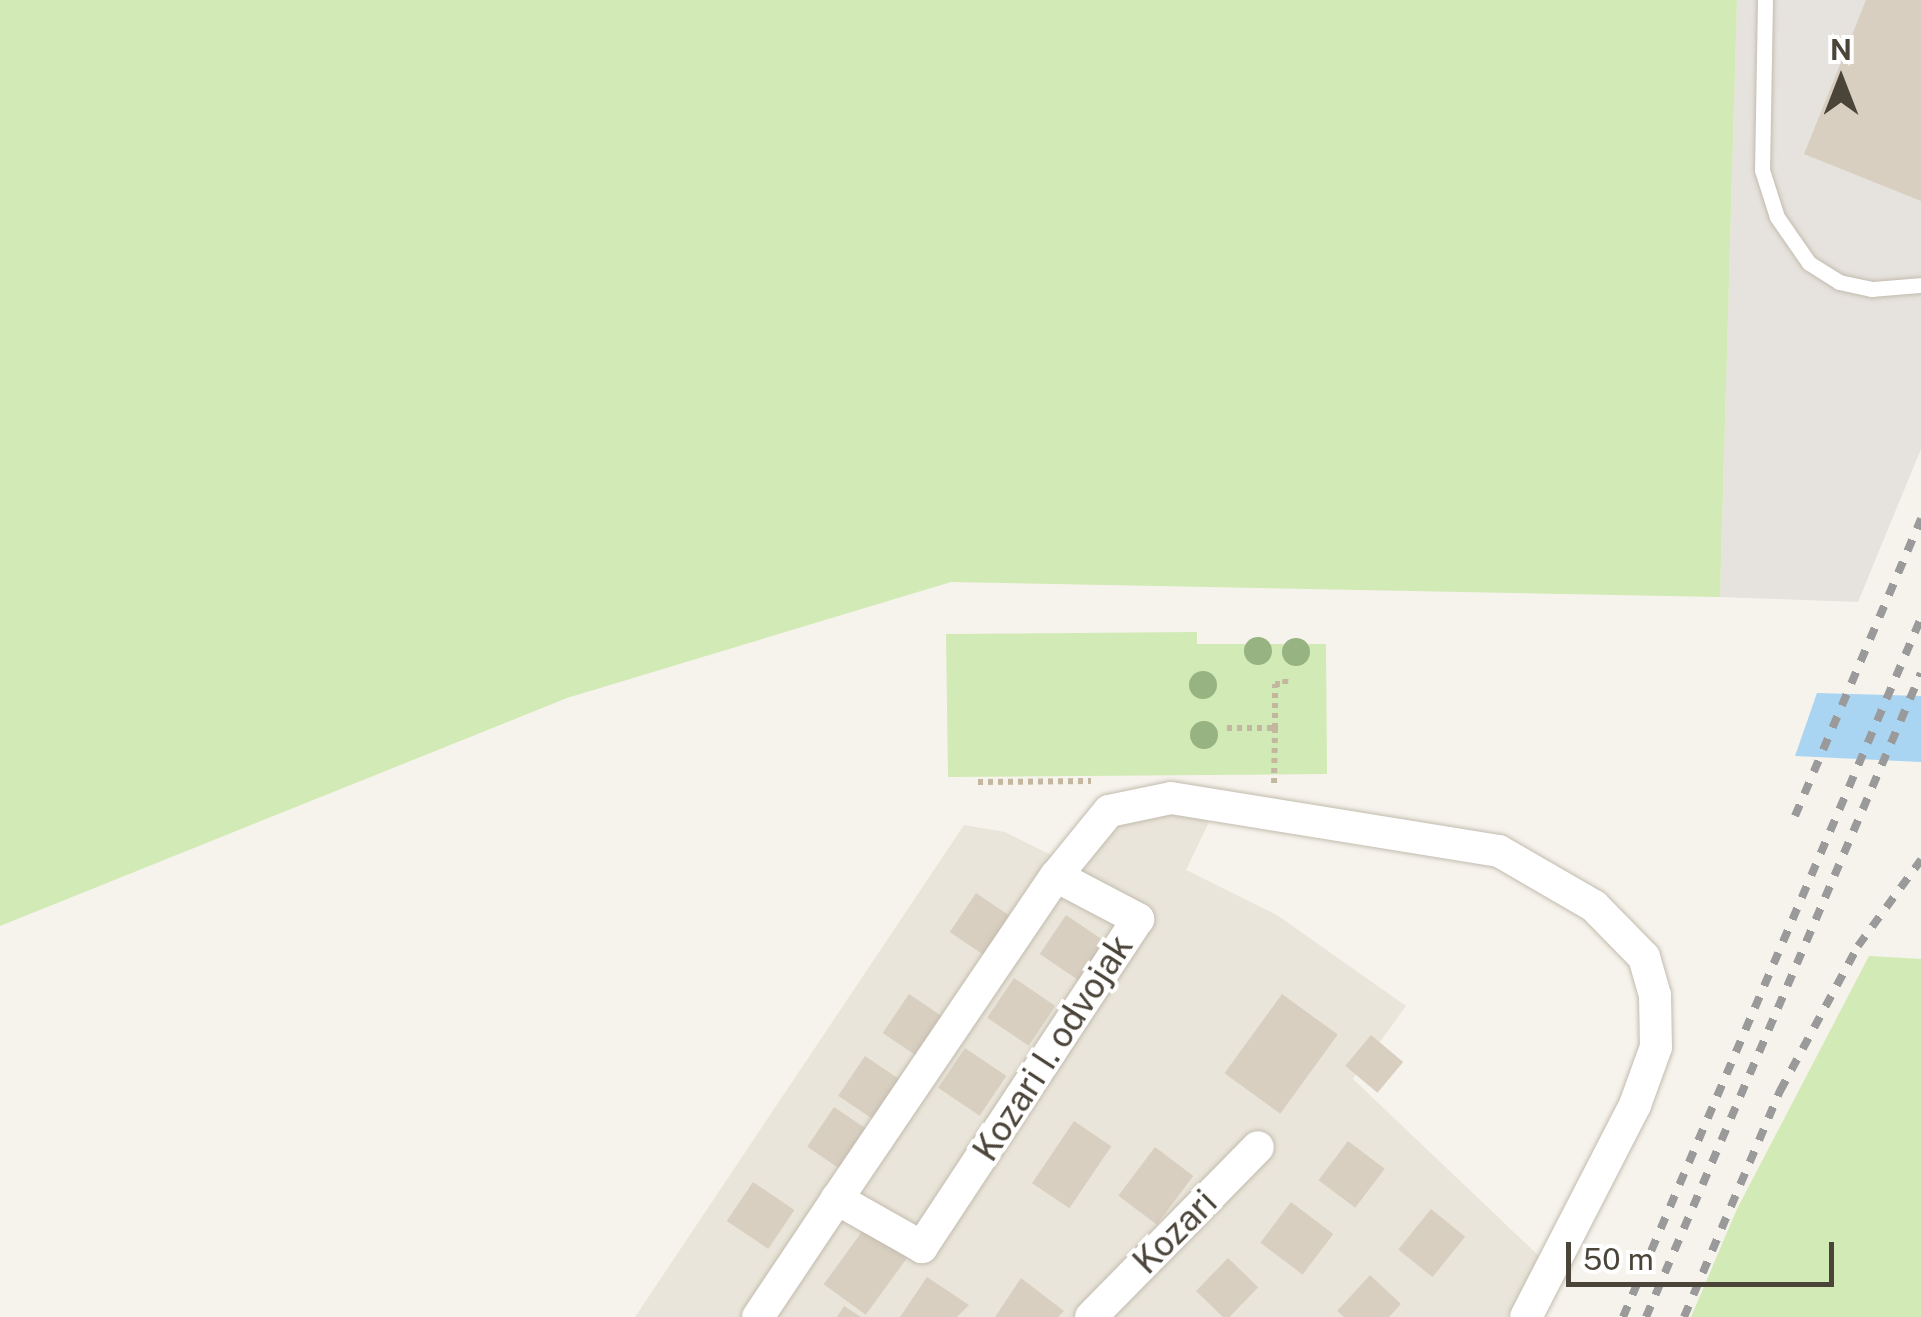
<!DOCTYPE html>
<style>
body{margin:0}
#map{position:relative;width:1921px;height:1317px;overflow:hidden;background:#f6f3ec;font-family:"Public Sans",sans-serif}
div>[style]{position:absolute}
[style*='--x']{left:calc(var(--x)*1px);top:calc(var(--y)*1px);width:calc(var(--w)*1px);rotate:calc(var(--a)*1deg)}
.residential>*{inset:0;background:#eae5da}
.industrial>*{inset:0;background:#e6e2dd}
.green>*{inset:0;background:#d2eab5}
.water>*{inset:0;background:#a9d4f2}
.building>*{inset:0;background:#d8cfc1;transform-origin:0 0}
.path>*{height:6px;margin-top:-3px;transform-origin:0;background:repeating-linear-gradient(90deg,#c4b79f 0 5px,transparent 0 10px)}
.roads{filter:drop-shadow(0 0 2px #c2bbae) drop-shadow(0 0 2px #c2bbae)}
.lane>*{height:15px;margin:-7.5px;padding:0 7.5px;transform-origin:7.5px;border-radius:7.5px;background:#fff}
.street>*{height:32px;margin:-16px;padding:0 16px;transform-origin:16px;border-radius:16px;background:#fff}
.rail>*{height:8px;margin-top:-4px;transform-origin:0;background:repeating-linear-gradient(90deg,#9a9a9a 0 12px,transparent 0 24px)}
.trees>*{width:28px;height:28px;margin:-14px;border-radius:50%;background:#97b381}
span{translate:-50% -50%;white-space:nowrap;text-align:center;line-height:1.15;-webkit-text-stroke:8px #fff;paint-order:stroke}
.street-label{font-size:35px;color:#4b4439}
.north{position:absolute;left:1791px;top:30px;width:100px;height:100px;-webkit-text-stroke:8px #fff;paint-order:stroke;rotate:0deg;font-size:28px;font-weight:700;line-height:40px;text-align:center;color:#4b4439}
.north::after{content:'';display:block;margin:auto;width:35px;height:45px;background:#4b4439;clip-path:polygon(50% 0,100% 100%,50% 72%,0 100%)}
.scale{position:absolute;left:1566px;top:1242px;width:268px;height:45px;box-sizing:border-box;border:5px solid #4b4439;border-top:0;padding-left:12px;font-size:30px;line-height:35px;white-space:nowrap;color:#4b4439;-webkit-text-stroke:8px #fff;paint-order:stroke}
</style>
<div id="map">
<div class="residential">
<div style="clip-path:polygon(1177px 812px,1209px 822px,1186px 870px,1277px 915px,1406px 1006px,1353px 1079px,1539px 1256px,1507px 1317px,635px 1317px,964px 825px,1005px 832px,1071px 865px,1127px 816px)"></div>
</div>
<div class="industrial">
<div style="clip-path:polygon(1737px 0,1921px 0,1921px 449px,1858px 602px,1720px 597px)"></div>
</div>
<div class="green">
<div style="clip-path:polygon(0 0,1737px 0,1720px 597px,951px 582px,567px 698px,0 926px)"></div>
<div style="clip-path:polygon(1197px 632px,1197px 644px,1326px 644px,1327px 774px,948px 777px,946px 634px)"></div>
<div style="clip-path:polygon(1869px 956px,1921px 959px,1921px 1317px,1691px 1317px,1737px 1209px)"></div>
</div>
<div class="water">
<div style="clip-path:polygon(1817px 693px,1921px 696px,1921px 762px,1795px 756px)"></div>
</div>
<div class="building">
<div style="clip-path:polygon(1866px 0,1921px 0,1921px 201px,1804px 154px)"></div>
<div style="left:976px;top:893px;width:50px;height:47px;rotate:34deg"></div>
<div style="left:1066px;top:915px;width:50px;height:47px;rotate:34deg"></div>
<div style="left:1014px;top:978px;width:50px;height:48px;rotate:34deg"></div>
<div style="left:909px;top:994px;width:50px;height:47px;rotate:34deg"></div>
<div style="left:1282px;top:994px;width:69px;height:98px;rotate:36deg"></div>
<div style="left:1371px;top:1035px;width:42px;height:40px;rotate:40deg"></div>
<div style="left:965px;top:1048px;width:50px;height:48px;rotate:34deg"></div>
<div style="left:865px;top:1056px;width:50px;height:48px;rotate:34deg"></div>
<div style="left:834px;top:1107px;width:50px;height:48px;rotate:34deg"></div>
<div style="left:1074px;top:1121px;width:45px;height:75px;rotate:34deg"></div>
<div style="left:1348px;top:1141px;width:46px;height:49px;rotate:37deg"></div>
<div style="left:1155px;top:1147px;width:48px;height:61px;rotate:37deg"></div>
<div style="left:753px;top:1182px;width:50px;height:47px;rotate:34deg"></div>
<div style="left:1291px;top:1202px;width:53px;height:51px;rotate:37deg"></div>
<div style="left:1431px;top:1209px;width:44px;height:52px;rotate:39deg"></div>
<div style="left:866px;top:1226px;width:52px;height:72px;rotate:36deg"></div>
<div style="left:1228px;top:1258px;width:42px;height:46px;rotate:44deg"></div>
<div style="clip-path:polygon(1370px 1275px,1401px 1304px,1389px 1317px,1344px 1317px,1337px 1311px)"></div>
<div style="clip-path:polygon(927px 1277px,969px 1305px,957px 1317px,900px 1317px)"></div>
<div style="clip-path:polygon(1021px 1278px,1064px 1311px,1058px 1317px,995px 1317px)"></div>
<div style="clip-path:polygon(844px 1306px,861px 1317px,837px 1317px)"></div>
</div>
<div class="path">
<div style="--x:1227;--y:728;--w:48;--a:0"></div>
<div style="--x:1275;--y:728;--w:56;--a:91"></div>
<div style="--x:1275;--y:728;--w:44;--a:-90"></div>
<div style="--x:1275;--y:684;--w:10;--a:0"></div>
<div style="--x:1285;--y:684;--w:10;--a:-84"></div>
<div style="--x:978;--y:782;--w:113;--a:-0.5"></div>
</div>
<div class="roads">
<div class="lane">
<div style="--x:1765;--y:0;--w:170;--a:91"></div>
<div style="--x:1762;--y:170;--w:49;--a:72.3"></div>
<div style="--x:1777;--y:217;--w:56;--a:55.2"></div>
<div style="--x:1809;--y:263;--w:36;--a:32"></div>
<div style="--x:1839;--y:282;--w:34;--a:12"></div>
<div style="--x:1872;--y:289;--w:49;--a:-4.7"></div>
</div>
<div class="street">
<div style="--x:1056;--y:876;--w:84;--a:-50.8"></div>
<div style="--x:1109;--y:811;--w:63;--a:-11.8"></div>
<div style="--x:1171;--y:798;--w:332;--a:9.2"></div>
<div style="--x:1499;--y:851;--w:110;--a:30.1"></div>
<div style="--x:1594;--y:906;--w:71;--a:45.6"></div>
<div style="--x:1644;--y:957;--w:40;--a:74"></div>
<div style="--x:1655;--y:995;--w:52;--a:88.9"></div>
<div style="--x:1656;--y:1047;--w:62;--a:109.9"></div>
<div style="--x:1635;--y:1105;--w:238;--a:117.2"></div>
<div style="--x:758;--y:1317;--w:142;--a:-56.2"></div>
<div style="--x:837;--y:1199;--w:390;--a:-55.9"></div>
<div style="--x:1056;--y:876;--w:93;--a:27.7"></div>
<div style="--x:1138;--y:919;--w:393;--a:123.4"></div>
<div style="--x:922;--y:1247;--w:98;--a:-150.5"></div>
<div style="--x:1091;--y:1317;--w:238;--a:-45.5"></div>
</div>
</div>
<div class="rail">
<div style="--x:1795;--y:816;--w:323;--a:-67"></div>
<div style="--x:1623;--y:1317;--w:760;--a:-66.91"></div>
<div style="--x:1646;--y:1317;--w:700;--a:-66.88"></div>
<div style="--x:1684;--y:1317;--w:246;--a:-67"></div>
<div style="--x:1780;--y:1091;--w:165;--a:-61.7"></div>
<div style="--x:1858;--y:946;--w:107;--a:-53.8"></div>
</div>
<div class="trees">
<div style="left:1258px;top:651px"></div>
<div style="left:1296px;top:652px"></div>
<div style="left:1203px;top:685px"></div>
<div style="left:1204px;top:735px"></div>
</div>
<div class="street-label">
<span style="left:1053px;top:1048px;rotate:-57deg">Kozari I. odvojak</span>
<span style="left:1175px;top:1232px;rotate:-45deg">Kozari</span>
</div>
<div class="north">N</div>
<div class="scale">50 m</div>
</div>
